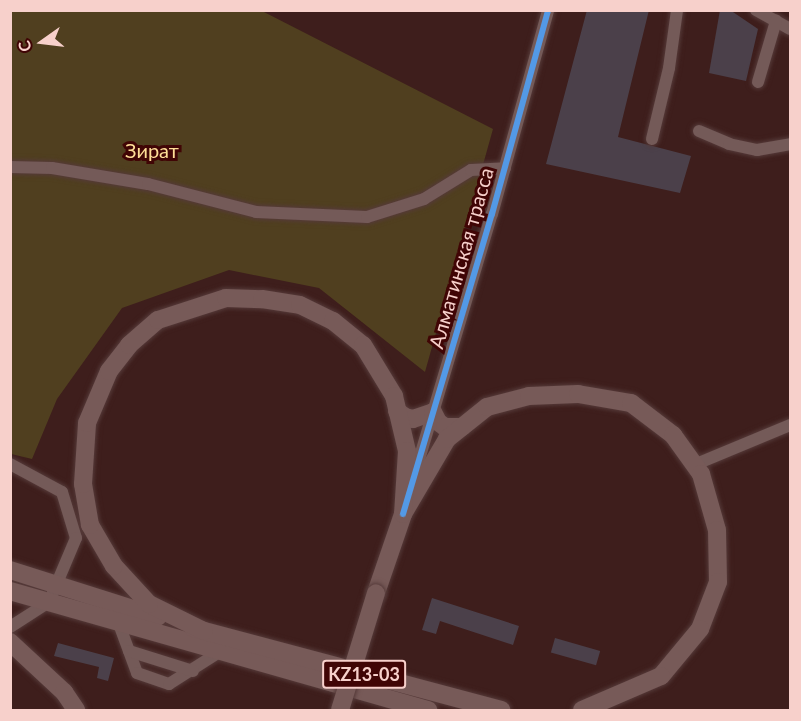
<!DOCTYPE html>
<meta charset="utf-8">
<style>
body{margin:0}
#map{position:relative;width:801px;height:721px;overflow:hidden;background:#3e1e1c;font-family:Lato,sans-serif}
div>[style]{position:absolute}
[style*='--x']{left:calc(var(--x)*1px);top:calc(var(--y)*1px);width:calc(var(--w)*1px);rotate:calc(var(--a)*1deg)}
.green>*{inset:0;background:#503f1f}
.building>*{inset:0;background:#4b404a;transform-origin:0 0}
.roads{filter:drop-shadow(0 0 2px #553a39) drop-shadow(0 0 2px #553a39)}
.minor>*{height:12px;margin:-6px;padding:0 6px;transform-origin:6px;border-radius:6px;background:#745a58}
.highway>*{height:18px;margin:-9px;padding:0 9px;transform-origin:9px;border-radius:9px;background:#775a58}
.bridges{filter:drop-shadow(0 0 2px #553a39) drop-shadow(0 0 2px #553a39)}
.highway-bridge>*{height:18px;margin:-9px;padding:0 9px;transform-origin:9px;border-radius:9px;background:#775a58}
.cycleway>*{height:6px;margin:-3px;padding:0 3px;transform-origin:3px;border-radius:3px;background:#5399e6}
span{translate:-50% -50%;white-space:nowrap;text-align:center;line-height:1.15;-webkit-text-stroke:6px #400505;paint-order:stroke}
.shield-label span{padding:2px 4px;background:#400505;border:2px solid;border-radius:4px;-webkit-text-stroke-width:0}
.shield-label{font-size:18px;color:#f7d0cb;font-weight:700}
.park-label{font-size:20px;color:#fede96}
.street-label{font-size:20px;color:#f7d0cb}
.frame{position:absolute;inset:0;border:12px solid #f7d0cb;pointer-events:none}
.north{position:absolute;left:12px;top:12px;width:60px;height:60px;-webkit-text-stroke:4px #400505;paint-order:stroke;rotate:256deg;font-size:16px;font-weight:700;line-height:24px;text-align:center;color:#f7d0cb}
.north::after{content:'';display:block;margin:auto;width:21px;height:27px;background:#f7d0cb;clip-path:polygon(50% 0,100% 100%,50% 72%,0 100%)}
</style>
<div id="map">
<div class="green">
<div style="clip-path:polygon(11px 11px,262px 11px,493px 129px,425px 372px,319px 288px,229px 270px,122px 308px,57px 399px,32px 459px,11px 454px)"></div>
</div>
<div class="building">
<div style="clip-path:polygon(587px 10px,649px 10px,618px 137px,691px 156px,680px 193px,546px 164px)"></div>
<div style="clip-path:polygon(720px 10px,730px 10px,758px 29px,746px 81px,709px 73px)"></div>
<div style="clip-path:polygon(432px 598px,519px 626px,513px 645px,440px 621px,436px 634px,422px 630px)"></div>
<div style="left:555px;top:638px;width:47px;height:15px;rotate:16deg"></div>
<div style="clip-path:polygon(58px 643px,114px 658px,108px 681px,97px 678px,99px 667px,54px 656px)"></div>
</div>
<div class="roads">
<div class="minor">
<div style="--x:756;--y:10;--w:39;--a:29"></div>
<div style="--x:758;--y:82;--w:64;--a:-73.6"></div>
<div style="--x:699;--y:131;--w:33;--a:23"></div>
<div style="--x:729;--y:144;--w:29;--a:12"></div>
<div style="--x:757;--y:150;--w:34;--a:-10"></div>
<div style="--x:652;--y:139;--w:73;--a:-76.5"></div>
<div style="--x:669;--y:68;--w:59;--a:-82.1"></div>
<div style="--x:10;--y:167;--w:42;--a:1.4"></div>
<div style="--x:52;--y:168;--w:97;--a:9.5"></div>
<div style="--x:148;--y:184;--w:112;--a:14.5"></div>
<div style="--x:256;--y:212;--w:111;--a:2.6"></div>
<div style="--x:367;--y:217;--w:60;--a:-17.5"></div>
<div style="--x:424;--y:199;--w:55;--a:-31.7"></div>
<div style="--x:471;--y:170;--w:34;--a:-3"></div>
<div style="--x:10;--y:464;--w:59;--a:28.3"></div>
<div style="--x:62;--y:492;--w:48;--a:73.1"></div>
<div style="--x:76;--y:538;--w:69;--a:112.9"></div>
<div style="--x:49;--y:602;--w:46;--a:147.3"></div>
<div style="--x:694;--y:465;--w:104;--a:-22.6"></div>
<div style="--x:410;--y:490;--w:288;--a:-73.5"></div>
<div style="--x:492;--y:214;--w:212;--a:-74.6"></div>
<div style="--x:119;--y:624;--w:52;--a:69.8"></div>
<div style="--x:137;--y:673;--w:34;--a:19"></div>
<div style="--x:169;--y:684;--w:62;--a:-32.4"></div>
<div style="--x:129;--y:651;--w:67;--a:17.4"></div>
</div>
<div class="highway">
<div style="--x:397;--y:411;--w:10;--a:37"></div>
<div style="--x:405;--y:417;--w:8;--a:14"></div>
<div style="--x:413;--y:419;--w:21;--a:-19"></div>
<div style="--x:433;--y:412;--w:11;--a:63"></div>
<div style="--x:438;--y:422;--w:9;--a:36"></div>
<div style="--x:445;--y:427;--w:17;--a:0"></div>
<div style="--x:10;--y:570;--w:155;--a:17.6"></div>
<div style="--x:10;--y:591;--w:435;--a:15.9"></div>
<div style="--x:376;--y:593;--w:83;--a:-71.1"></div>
<div style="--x:403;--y:514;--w:87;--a:-59.6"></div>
<div style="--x:447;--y:439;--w:51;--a:-38.7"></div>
<div style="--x:487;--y:407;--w:43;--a:-14.7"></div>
<div style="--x:529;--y:396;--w:49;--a:-2.3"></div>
<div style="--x:578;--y:394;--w:54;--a:9.6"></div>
<div style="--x:631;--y:403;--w:53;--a:37.3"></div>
<div style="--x:673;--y:435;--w:48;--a:54.3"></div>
<div style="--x:701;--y:474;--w:58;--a:74.1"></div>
<div style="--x:717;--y:530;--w:52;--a:88.9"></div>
<div style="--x:718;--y:582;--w:50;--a:111"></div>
<div style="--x:700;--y:629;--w:61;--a:129.7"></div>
<div style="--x:661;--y:676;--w:86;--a:156.7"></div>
<div style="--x:193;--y:628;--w:319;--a:14.9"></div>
<div style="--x:204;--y:631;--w:61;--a:-153.9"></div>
<div style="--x:149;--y:604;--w:52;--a:-132.6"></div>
<div style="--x:114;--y:566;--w:48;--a:-120.3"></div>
<div style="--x:90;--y:525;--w:42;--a:-99.7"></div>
<div style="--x:83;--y:484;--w:61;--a:-86.2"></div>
<div style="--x:87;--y:423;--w:56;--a:-67.1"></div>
<div style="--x:109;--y:371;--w:33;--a:-52"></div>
<div style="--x:129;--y:345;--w:38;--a:-41"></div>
<div style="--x:158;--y:320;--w:71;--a:-17.9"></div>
<div style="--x:226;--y:298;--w:36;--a:2"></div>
<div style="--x:262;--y:299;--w:38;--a:9"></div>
<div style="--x:300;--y:305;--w:37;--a:26"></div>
<div style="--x:333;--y:321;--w:38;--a:39"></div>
<div style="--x:363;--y:345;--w:60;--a:58.7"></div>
<div style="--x:394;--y:396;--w:57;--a:76.7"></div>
<div style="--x:407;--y:451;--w:63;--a:93.6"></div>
<div style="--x:10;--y:642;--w:74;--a:42.8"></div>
<div style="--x:64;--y:692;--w:22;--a:56"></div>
</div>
</div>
<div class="bridges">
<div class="highway-bridge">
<div style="--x:340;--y:710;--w:122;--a:-72.9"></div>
</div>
</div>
<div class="cycleway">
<div style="--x:403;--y:514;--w:313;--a:-73.5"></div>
<div style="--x:492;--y:214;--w:212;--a:-74.6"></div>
</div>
<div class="shield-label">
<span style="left:364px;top:674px">KZ13-03</span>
</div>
<div class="park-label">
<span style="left:152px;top:150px">Зират</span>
</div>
<div class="street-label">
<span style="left:461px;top:258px;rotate:-74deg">Алматинская трасса</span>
</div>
<div class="frame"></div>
<div class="north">С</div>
</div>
